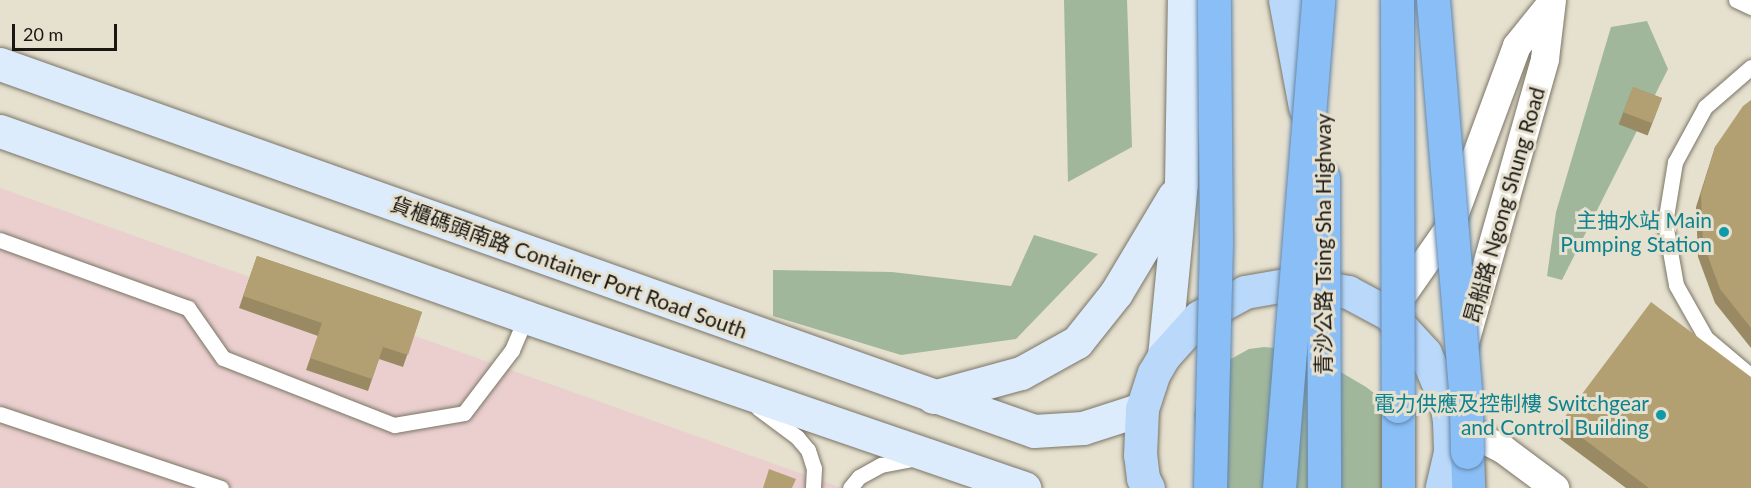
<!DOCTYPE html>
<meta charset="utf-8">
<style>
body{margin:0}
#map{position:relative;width:1751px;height:488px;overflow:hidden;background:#e6e0cf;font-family:Lato,"Noto Sans TC",sans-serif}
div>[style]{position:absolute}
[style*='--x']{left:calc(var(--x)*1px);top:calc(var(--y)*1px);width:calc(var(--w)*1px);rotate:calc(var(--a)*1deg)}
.industrial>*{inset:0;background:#eacfce}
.green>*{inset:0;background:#a1b79c}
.roads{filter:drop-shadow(0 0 2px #7b7566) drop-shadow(0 0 2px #7b7566)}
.lane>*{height:15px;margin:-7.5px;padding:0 7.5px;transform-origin:7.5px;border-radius:7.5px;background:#fff}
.street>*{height:28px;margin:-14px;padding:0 14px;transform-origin:14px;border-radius:14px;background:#fff}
.secondary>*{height:33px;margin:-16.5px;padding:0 16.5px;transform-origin:16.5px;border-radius:16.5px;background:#dcecfc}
.primary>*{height:33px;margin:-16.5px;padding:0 16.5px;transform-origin:16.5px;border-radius:16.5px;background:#b9d8fa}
.highway>*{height:33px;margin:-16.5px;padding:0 16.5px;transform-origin:16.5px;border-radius:16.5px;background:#8abef6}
.bridges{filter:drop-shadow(0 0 2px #6384a6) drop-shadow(0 0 2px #6384a6)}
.highway-bridge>*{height:33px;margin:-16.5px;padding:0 16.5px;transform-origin:16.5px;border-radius:16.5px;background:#8abef6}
.wall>*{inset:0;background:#998a63;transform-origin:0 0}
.building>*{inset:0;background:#b2a073;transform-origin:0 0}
.dots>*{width:16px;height:16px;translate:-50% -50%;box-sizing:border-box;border:3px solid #e6e0cf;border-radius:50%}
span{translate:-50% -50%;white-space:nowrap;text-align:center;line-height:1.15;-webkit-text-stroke:6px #e6e0cf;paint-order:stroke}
.street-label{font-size:21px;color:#1a1712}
.culture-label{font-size:21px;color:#0d838f}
.right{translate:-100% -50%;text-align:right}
.scale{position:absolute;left:12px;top:24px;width:105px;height:27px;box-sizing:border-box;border:3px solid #1a1712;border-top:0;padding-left:8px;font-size:18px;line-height:21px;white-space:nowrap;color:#1a1712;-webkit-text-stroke:4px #e6e0cf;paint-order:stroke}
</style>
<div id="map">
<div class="industrial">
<div style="clip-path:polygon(0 188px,842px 488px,0 488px)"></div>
</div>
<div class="green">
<div style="clip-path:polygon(1064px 0,1127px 0,1132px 147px,1068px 182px)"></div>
<div style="clip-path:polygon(1647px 21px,1668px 69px,1562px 280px,1547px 276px,1556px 212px,1611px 27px)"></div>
<div style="clip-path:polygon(1034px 235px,1098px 254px,1016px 339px,901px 355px,773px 316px,773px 270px,892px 272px,1011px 286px)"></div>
<div style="clip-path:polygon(1264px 347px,1296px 350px,1317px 358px,1366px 387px,1387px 403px,1409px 488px,1227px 488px,1215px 477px,1197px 449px,1194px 414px,1198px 397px,1218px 366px,1249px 349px)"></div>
</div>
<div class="roads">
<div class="lane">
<div style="--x:1736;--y:0;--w:17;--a:25"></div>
<div style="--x:1751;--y:67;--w:61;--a:139"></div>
<div style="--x:1705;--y:107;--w:63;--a:118.6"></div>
<div style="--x:1675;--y:162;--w:62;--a:99.3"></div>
<div style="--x:1665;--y:223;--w:63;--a:79.9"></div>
<div style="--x:1676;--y:285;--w:61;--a:60.5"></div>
<div style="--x:1706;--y:338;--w:59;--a:40.2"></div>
<div style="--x:0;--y:240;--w:200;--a:19.9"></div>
<div style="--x:188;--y:308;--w:61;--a:55"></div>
<div style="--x:223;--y:358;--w:184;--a:21.4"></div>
<div style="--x:394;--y:425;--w:71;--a:-9.7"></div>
<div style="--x:464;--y:413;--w:79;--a:-52.7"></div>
<div style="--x:512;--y:350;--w:36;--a:-67"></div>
<div style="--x:758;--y:408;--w:49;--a:36.6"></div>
<div style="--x:797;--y:437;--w:17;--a:50"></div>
<div style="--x:808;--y:450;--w:19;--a:72"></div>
<div style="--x:814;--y:468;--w:20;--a:93"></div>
<div style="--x:0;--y:414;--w:233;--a:18.5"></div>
<div style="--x:850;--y:488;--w:14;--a:-51"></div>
<div style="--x:859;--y:477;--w:25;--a:-29"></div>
<div style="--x:881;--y:465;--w:37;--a:-11"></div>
</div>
<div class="street">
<div style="--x:1392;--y:310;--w:101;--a:-55.1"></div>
<div style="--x:1450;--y:227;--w:193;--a:-69.7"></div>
<div style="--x:1517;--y:46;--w:53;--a:-51.2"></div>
<div style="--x:1464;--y:346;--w:298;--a:-74.2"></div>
<div style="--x:1545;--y:59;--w:59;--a:-83.2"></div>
<div style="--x:1449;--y:421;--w:62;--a:27.8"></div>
<div style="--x:1504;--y:450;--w:64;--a:36.7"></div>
</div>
<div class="secondary">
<div style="--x:0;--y:64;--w:1097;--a:19.54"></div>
<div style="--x:1034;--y:431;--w:49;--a:-3.5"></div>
<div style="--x:1083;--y:428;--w:62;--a:-17.9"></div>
<div style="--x:0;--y:131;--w:558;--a:19.47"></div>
<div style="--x:526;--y:317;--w:527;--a:18.95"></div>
<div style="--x:1164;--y:356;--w:173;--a:-84.4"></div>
<div style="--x:1181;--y:184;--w:184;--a:-89.1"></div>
<div style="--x:933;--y:397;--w:91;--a:-15.3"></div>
<div style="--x:1021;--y:373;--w:64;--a:-29"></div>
<div style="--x:1077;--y:342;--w:63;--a:-51.5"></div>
<div style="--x:1116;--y:293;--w:113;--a:-59.1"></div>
</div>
<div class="primary">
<div style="--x:1285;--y:0;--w:109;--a:79.4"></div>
<div style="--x:1148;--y:488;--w:11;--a:-117"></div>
<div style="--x:1143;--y:478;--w:23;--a:-97"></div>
<div style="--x:1140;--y:455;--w:46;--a:-87.5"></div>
<div style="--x:1142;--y:409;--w:38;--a:-72"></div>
<div style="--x:1154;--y:373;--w:20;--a:-60"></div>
<div style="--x:1164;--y:356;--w:52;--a:-48.1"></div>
<div style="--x:1199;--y:317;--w:52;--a:-28.5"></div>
<div style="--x:1245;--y:292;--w:52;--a:-10"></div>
<div style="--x:1296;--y:283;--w:53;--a:9.8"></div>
<div style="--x:1348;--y:292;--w:47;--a:28.2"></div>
<div style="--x:1389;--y:314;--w:53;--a:47.3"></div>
<div style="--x:1425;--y:353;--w:53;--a:66.8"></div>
<div style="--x:1446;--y:402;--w:19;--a:81"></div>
<div style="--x:1449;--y:421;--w:31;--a:88"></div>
<div style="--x:1450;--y:452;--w:37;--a:103"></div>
</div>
<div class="highway">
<div style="--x:1398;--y:406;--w:82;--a:90"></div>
<div style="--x:1467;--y:452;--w:36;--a:88"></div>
</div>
</div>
<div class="bridges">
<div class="highway-bridge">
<div style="--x:1397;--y:0;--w:406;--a:89.9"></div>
<div style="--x:1433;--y:0;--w:405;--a:85.3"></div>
<div style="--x:1466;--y:404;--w:48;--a:88.8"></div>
<div style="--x:1323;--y:178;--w:310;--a:89.8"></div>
<div style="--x:1210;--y:488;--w:245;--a:-88.6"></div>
<div style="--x:1216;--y:243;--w:243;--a:-90.5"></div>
<div style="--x:1279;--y:488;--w:490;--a:-85.4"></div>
</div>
</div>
<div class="wall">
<div style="left:1633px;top:87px;width:31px;height:40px;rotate:21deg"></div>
<div style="clip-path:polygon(1751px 100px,1751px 348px,1715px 303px,1698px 257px,1696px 207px,1715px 147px)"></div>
<div style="clip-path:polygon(257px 256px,422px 312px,403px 367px,379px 359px,368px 391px,306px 370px,318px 336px,239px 308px)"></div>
<div style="clip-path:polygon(1561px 422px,1751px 488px,1626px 488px,1556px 436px)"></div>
</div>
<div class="building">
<div style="left:1633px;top:87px;width:31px;height:27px;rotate:21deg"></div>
<div style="clip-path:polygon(1751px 100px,1751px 328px,1720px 289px,1703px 243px,1701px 194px,1715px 147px,1743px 106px)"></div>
<div style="clip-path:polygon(257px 256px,422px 312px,408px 355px,383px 347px,372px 379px,310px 358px,322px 323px,243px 296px)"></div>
<div style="clip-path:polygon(1651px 302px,1751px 377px,1751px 488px,1649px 488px,1561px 422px)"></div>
<div style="clip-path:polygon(769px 469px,796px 479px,792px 488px,763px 488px)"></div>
</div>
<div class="dots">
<div style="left:1724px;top:232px;background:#0f9aa8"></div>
<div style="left:1661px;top:415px;background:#0f9aa8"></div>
</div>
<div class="street-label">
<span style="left:1504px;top:205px;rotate:-74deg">昂船路 Ngong Shung Road</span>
<span style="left:1323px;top:244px;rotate:-90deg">青沙公路 Tsing Sha Highway</span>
<span style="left:569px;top:267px;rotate:20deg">貨櫃碼頭南路 Container Port Road South</span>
</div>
<div class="culture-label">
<span class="right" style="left:1712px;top:232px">主抽水站 Main<br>Pumping Station</span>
<span class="right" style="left:1649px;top:415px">電力供應及控制樓 Switchgear<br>and Control Building</span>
</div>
<div class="scale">20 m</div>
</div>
